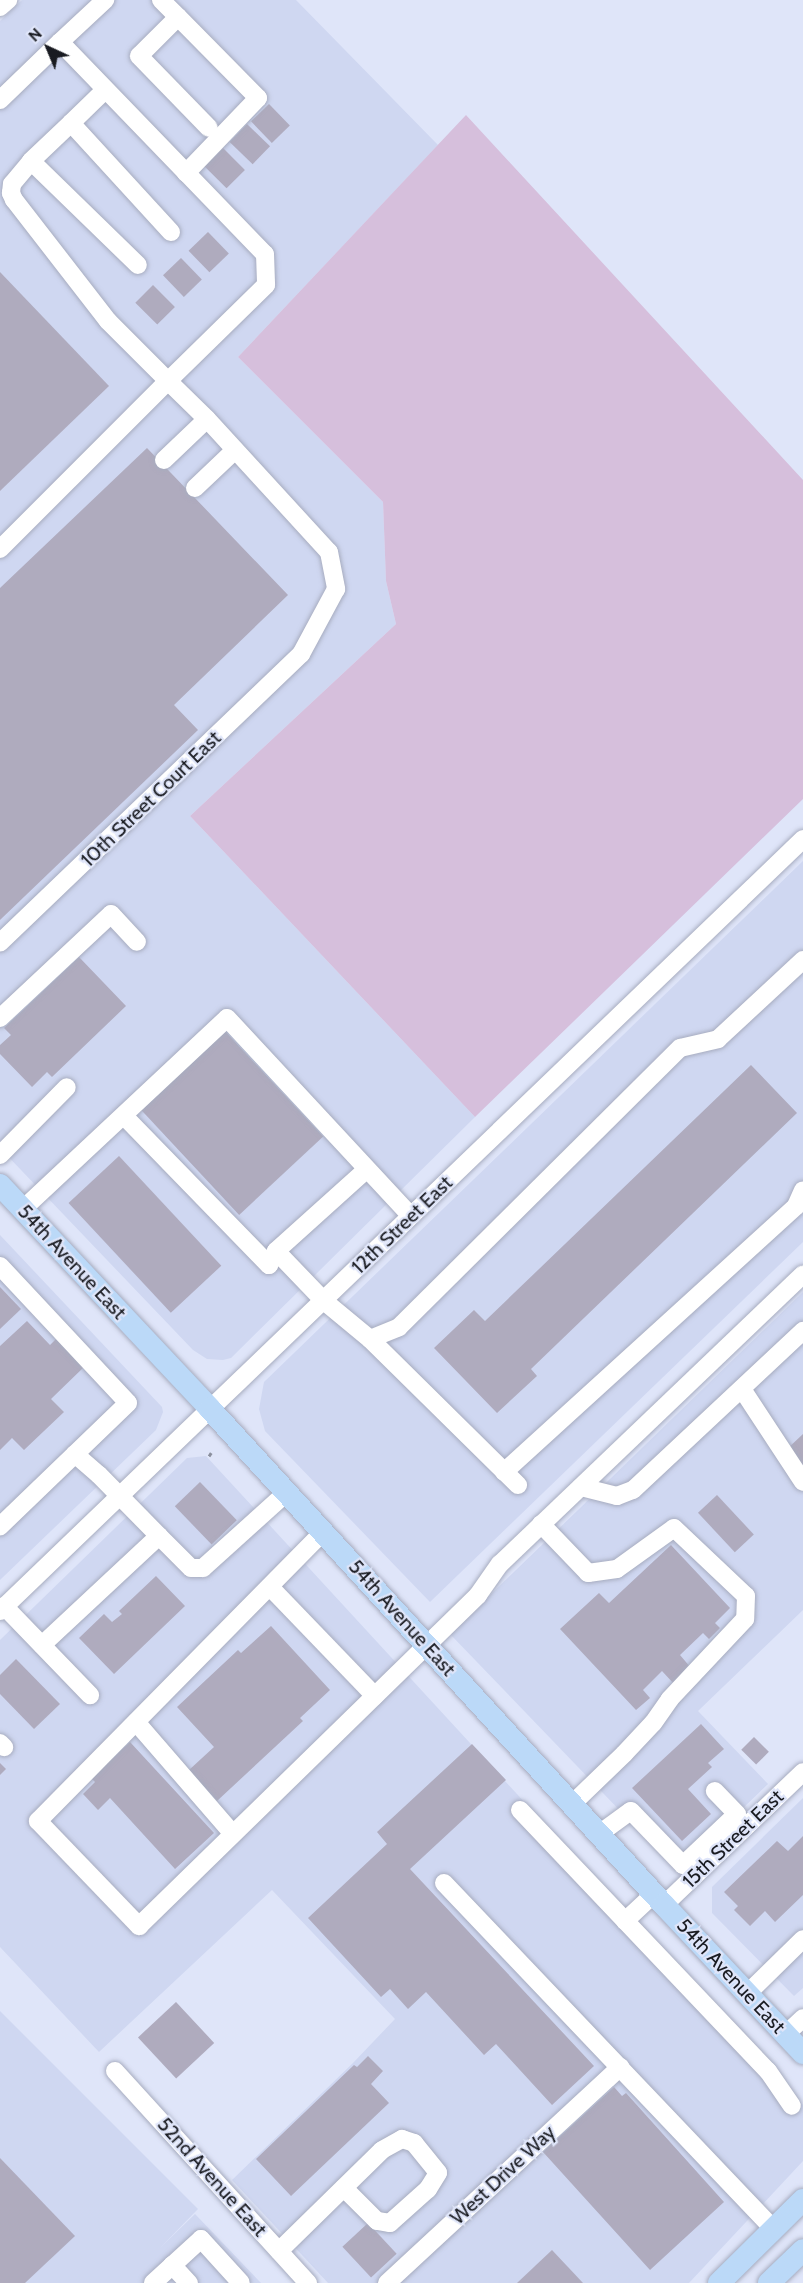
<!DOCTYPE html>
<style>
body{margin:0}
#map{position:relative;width:803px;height:2283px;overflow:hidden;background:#dfe5f9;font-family:Cabin,sans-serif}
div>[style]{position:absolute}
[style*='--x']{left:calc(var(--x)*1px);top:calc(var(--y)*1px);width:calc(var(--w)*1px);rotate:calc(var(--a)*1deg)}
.built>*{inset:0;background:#cfd7f1}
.green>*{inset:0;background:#d6bfdc}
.building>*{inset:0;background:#afabbe;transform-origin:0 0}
.path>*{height:3px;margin-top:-1.5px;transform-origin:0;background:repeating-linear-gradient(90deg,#8a8f9d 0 4.5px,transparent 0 9px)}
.roads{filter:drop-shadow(0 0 2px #a7acbf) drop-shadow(0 0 2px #a7acbf)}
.minor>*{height:18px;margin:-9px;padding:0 9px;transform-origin:9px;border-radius:9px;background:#fff}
.major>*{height:22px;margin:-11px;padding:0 11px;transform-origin:11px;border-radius:11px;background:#bbd9f8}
span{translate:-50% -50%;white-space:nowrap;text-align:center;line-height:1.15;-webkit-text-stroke:4.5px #dfe5f9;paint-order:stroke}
.street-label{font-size:20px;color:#191b21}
.north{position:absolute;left:18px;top:18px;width:60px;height:60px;-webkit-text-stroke:4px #dfe5f9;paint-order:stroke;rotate:316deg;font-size:16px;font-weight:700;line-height:24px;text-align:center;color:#191b21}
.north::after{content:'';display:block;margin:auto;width:21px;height:27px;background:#191b21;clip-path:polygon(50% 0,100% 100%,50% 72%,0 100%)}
</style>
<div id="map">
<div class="built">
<div style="clip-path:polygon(22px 0,296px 0,438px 145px,238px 357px,383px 502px,386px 581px,396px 624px,190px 816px,475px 1117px,231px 1358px,223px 1360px,207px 1359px,193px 1350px,0 1148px,0 21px)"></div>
<div style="clip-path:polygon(803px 861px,803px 1242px,430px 1602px,265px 1431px,259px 1409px,264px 1382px)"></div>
<div style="clip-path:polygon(0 1235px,162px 1407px,163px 1412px,156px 1430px,0 1580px)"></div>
<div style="clip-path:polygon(803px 1292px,803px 1610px,698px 1711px,768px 1784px,678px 1871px,450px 1634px)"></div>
<div style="clip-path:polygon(206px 1456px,803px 2105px,803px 2161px,689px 2283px,328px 2283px,232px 2180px,353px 2063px,395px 2019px,272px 1890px,99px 2052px,0 1947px,0 1640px,187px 1458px)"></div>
<div style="clip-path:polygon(803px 1798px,803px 1988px,794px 1996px,712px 1913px,712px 1887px)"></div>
<div style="clip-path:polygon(0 2011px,198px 2209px,160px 2248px,195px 2214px,261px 2283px,0 2283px)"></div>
</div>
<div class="green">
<div style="clip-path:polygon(466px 115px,803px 480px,803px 799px,475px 1117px,190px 816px,396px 624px,386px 581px,383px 502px,238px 357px)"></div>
</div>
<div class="building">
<div style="left:269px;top:104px;width:30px;height:25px;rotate:46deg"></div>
<div style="left:247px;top:124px;width:32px;height:25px;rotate:44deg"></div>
<div style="left:223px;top:148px;width:31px;height:26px;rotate:45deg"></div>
<div style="left:208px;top:232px;width:30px;height:27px;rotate:46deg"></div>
<div style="left:181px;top:258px;width:30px;height:25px;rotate:46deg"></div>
<div style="clip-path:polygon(0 272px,109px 386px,0 491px)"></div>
<div style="left:153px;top:285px;width:31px;height:25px;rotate:45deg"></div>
<div style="clip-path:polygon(147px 448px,288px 595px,174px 705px,198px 730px,0 920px,0 588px)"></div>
<div style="clip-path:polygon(79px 957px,126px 1006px,52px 1077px,47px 1072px,32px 1087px,0 1054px,0 1045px,11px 1035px,4px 1028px)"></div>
<div style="left:223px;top:1029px;width:147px;height:115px;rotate:47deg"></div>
<div style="clip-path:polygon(751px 1065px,797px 1113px,531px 1369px,537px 1376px,497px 1413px,434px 1348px,474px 1310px,485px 1321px)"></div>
<div style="left:119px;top:1156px;width:150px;height:69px;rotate:47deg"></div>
<div style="clip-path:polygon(0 1287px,21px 1309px,0 1329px)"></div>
<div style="clip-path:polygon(27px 1321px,50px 1345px,57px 1338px,85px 1366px,51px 1399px,64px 1412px,24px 1450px,12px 1438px,0 1450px,0 1346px)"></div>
<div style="clip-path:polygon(803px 1434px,803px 1467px,786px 1450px)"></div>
<div style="left:200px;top:1482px;width:53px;height:35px;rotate:46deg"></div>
<div style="left:717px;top:1495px;width:54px;height:26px;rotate:47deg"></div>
<div style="clip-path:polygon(671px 1545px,730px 1608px,715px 1623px,720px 1628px,709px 1639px,703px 1633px,680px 1655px,691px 1668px,674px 1684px,662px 1671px,643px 1690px,650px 1698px,636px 1710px,560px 1629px,599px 1593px,609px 1603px)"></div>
<div style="clip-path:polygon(156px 1576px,185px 1606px,114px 1674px,79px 1638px,104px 1614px,112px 1622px,122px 1614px,119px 1611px)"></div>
<div style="clip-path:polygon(271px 1626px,330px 1690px,300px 1718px,303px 1721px,217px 1801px,189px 1770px,214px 1747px,177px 1707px,238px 1650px,241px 1653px)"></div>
<div style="clip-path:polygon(16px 1659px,60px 1704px,34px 1729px,0 1694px,0 1675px)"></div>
<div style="clip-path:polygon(701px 1724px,724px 1749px,708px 1763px,712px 1767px,688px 1789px,711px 1814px,682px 1841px,632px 1788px)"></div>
<div style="left:754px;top:1737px;width:21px;height:18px;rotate:45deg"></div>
<div style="clip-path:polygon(130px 1742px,214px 1833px,175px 1869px,110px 1798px,98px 1810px,83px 1794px,95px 1782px,91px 1778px)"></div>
<div style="clip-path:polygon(472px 1744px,506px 1780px,410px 1869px,594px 2066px,552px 2105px,496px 2044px,484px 2055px,426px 1992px,408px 2009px,390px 1989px,381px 1997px,308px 1918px,387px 1844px,377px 1832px)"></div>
<div style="clip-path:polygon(0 1763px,6px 1769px,0 1775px)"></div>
<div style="clip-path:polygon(803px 1836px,803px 1895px,775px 1922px,765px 1911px,750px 1926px,734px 1910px,738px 1906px,724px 1892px,777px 1841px,788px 1851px)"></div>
<div style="left:176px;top:2002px;width:56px;height:52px;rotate:47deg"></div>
<div style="clip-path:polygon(368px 2056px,383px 2071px,371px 2084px,389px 2103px,291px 2196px,256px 2159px,354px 2065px,357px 2067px)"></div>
<div style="clip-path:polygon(614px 2087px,622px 2096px,626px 2093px,724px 2202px,650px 2270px,543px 2152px)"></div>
<div style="clip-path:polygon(0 2158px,75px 2236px,25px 2283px,0 2283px)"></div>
<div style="left:368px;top:2223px;width:42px;height:35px;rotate:47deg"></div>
<div style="clip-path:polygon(552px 2250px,583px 2283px,517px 2283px)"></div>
</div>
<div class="path">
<div style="--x:209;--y:1456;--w:4;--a:-56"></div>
</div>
<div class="roads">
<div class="minor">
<div style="--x:161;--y:0;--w:24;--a:45"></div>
<div style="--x:0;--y:7;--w:11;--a:-41"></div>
<div style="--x:60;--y:42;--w:62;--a:-43"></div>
<div style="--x:105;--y:90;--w:47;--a:135.9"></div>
<div style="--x:71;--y:123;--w:148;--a:47.5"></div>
<div style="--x:0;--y:100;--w:83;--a:-44"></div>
<div style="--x:60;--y:42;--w:295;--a:46"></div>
<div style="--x:265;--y:254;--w:31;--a:88"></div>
<div style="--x:266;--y:285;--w:137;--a:135.6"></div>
<div style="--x:168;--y:381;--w:85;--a:-135"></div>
<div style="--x:108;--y:321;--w:153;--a:-127.8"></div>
<div style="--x:14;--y:200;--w:8;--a:-113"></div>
<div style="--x:11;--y:193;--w:9;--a:-84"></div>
<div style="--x:12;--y:184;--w:30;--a:-50"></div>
<div style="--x:71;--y:123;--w:55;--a:136.5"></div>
<div style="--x:31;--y:161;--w:149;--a:44.2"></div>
<div style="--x:186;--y:173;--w:104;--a:-46.2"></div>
<div style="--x:258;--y:98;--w:114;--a:-134.6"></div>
<div style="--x:178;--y:17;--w:55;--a:135"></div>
<div style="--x:139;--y:56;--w:100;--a:45.8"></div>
<div style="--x:164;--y:460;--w:59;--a:-43.6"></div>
<div style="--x:195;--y:488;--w:55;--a:-43.5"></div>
<div style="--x:0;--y:549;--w:238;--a:-45"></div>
<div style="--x:168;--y:381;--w:54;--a:44.3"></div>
<div style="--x:207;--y:419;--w:180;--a:47.5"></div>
<div style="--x:329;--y:552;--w:38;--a:79"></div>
<div style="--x:336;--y:589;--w:74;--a:118.3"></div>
<div style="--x:301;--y:654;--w:417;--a:136.2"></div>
<div style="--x:0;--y:1018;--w:152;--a:-43.1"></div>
<div style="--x:111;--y:914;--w:38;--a:47"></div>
<div style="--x:124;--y:1116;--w:208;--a:45.8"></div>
<div style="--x:269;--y:1265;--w:16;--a:-63"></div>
<div style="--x:276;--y:1251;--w:122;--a:-42"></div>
<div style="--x:0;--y:1155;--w:95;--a:-45.4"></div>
<div style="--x:23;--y:1209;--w:279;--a:-43.1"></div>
<div style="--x:227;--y:1018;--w:270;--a:47.1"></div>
<div style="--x:276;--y:1251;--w:69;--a:46.2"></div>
<div style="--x:324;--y:1301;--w:60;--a:39.6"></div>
<div style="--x:370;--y:1339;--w:208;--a:44.6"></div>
<div style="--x:0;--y:1266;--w:187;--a:46.9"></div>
<div style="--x:128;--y:1403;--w:178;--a:136.1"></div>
<div style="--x:370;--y:1339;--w:31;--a:-22"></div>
<div style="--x:399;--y:1327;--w:396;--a:-44.8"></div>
<div style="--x:680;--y:1048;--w:39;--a:-13"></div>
<div style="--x:718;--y:1039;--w:116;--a:-42.9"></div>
<div style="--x:742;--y:1389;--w:111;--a:56.7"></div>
<div style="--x:504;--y:1472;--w:395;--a:-42.3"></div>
<div style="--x:796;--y:1206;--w:17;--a:-66"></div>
<div style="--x:581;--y:1487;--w:37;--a:14"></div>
<div style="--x:617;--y:1496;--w:17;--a:-21"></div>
<div style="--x:633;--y:1490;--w:233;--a:-43.1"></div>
<div style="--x:541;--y:1524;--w:68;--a:46.2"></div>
<div style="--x:588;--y:1573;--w:29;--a:-8"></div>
<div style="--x:617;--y:1569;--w:70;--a:-35.7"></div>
<div style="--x:674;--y:1528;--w:99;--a:43.4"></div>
<div style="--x:746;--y:1596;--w:23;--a:92"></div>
<div style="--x:745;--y:1619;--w:110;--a:133.2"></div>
<div style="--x:670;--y:1699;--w:29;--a:125"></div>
<div style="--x:653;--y:1723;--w:42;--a:133.1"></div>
<div style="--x:624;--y:1754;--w:72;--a:136.1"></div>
<div style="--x:323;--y:1532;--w:406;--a:134.6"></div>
<div style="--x:38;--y:1821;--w:146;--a:46.1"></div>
<div style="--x:139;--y:1926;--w:474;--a:-44.3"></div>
<div style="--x:478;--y:1595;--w:38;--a:-55"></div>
<div style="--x:500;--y:1564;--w:419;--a:-43.7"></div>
<div style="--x:159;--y:1536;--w:45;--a:45"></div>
<div style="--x:191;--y:1568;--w:12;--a:0"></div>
<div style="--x:203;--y:1568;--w:113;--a:-42.1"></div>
<div style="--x:270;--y:1587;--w:151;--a:46.1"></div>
<div style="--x:4;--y:1606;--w:124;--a:46"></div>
<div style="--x:0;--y:1611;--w:1114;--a:-43.87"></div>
<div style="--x:42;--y:1645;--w:160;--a:-43"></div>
<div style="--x:159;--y:1536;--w:86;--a:-134.5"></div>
<div style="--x:99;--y:1475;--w:32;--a:-139"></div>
<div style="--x:136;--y:1722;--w:148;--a:49.1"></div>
<div style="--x:0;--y:1743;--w:6;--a:45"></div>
<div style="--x:520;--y:1810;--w:360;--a:46.5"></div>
<div style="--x:768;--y:2071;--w:42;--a:55.6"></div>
<div style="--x:599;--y:1834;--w:39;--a:-36"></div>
<div style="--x:631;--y:1811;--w:75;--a:46.1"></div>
<div style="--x:683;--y:1865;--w:74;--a:-43.4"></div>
<div style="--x:737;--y:1814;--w:32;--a:-134"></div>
<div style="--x:444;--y:1883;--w:477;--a:46.4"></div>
<div style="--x:664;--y:1905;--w:192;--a:-43.7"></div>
<div style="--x:625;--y:1921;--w:40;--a:-43"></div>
<div style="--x:747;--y:1994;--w:78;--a:-44.5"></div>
<div style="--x:786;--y:2034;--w:23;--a:-43"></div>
<div style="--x:115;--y:2071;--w:287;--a:47.7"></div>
<div style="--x:279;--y:2251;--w:144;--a:-44.4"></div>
<div style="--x:382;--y:2150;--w:23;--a:-29"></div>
<div style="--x:402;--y:2139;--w:13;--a:18"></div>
<div style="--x:414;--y:2143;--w:38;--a:51"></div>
<div style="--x:438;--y:2173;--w:19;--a:122"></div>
<div style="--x:428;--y:2189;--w:51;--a:138.2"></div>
<div style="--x:390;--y:2223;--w:13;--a:-171"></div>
<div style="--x:377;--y:2221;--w:47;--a:-135"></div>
<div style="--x:172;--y:2265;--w:25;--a:47"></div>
<div style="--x:153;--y:2283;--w:65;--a:-42.5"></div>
<div style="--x:201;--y:2239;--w:59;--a:47.7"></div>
<div style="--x:387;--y:2283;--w:318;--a:-42.8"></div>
</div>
<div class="major">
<div style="--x:0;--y:1185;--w:307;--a:46.8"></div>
<div style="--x:210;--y:1409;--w:672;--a:47.53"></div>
<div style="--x:664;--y:1905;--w:203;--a:46.8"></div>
<div style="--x:719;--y:2283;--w:118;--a:-44.7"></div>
<div style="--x:769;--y:2283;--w:47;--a:-44.1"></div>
</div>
</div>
<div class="street-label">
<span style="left:151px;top:799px;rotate:-44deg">10th Street Court East</span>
<span style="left:402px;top:1225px;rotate:-44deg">12th Street East</span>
<span style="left:72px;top:1262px;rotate:47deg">54th Avenue East</span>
<span style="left:402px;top:1618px;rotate:48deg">54th Avenue East</span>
<span style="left:733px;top:1839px;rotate:-44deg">15th Street East</span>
<span style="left:731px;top:1976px;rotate:47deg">54th Avenue East</span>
<span style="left:503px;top:2175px;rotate:-43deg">West Drive Way</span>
<span style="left:212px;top:2177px;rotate:48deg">52nd Avenue East</span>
</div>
<div class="north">N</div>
</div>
